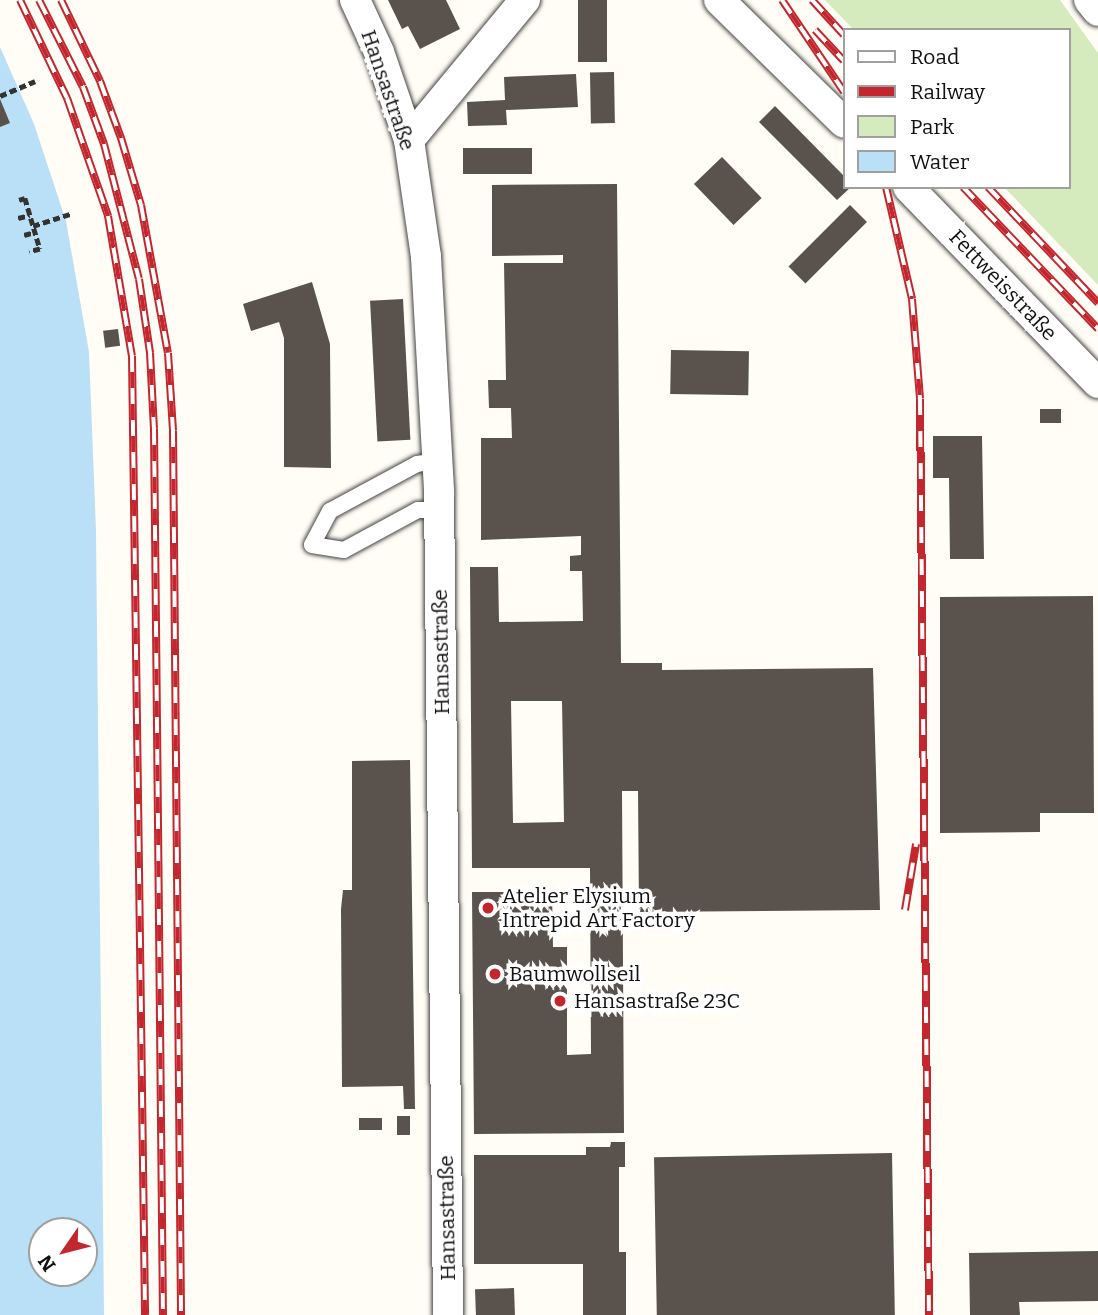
<!DOCTYPE html>
<meta charset="utf-8">
<style>
body{margin:0}
#map{position:relative;width:1098px;height:1315px;overflow:hidden;background:#fffdf5;font-family:Bitter,serif}
div>[style]{position:absolute}
[style*='--x']{left:calc(var(--x)*1px);top:calc(var(--y)*1px);width:calc(var(--w)*1px);rotate:calc(var(--a)*1deg)}
.green>*{inset:0;background:#d5ebbd}
.water>*{inset:0;background:#b9e0f7}
.building>*{inset:0;background:#5a524d;transform-origin:0 0}
.path>*{height:4.5px;margin-top:-2.25px;transform-origin:0;background:repeating-linear-gradient(90deg,#333 0 7px,transparent 0 10.5px)}
.roads{filter:drop-shadow(0 0 2px #444) drop-shadow(0 0 2px #444)}
.service>*{height:16px;margin:-8px;padding:0 8px;transform-origin:8px;border-radius:8px;background:#fff}
.minor>*{height:30px;margin:-15px;padding:0 15px;transform-origin:15px;border-radius:15px;background:#fff}
.rail>*{height:8px;margin-top:-4px;transform-origin:0;background:repeating-linear-gradient(90deg,#fff 0 16px,#c4262e 0 32px);box-sizing:border-box;border-block:2px solid #c4262e}
.dots>*{width:19px;height:19px;translate:-50% -50%;box-sizing:border-box;border:4px solid #fff;border-radius:50%}
span{translate:-50% -50%;white-space:nowrap;text-align:center;line-height:1.15;-webkit-text-stroke:7px #fff;paint-order:stroke}
.street-label{font-size:21px;color:#111}
.poi-label{font-size:21px;color:#111}
.left{translate:0 -50%;text-align:left}
.legend{position:absolute;left:843px;top:28px;width:228px;height:161px;box-sizing:border-box;background:#fff;border:2px solid #a0a0a0;margin:0;padding:9px 12px;list-style:none;font-size:21px;color:#111}
.legend li{display:flex;align-items:center;gap:14px;height:35px}
.legend b{width:35px;border:2px solid #a0a0a0}
.north{position:absolute;left:28px;top:1217px;width:70px;height:70px;box-sizing:border-box;background:#fff;border:2px solid #a0a0a0;border-radius:50%;rotate:235deg;font-size:19px;font-weight:700;line-height:28px;text-align:center;color:#111}
.north::after{content:'';display:block;margin:auto;width:24px;height:32px;background:#c4262e;clip-path:polygon(50% 0,100% 100%,50% 72%,0 100%)}
</style>
<div id="map">
<div class="green">
<div style="clip-path:polygon(825px 0,1060px 0,1098px 53px,1098px 285px,1004px 187px,1068px 187px,1068px 30px,854px 30px)"></div>
</div>
<div class="water">
<div style="clip-path:polygon(evenodd,0 47px,34px 124px,66px 221px,89px 352px,96px 530px,104px 1315px,0 1315px,0 47px,42px 1231px,84px 1231px,84px 1273px,42px 1273px,42px 1231px)"></div>
</div>
<div class="building">
<div style="clip-path:polygon(388px 0,446px 0,460px 29px,420px 49px,408px 26px,402px 29px)"></div>
<div style="left:578px;top:0;width:29px;height:62px"></div>
<div style="left:614px;top:72px;width:51px;height:24px;rotate:89deg"></div>
<div style="clip-path:polygon(576px 74px,578px 107px,506px 110px,507px 125px,468px 126px,467px 102px,505px 100px,504px 77px)"></div>
<div style="clip-path:polygon(0 99px,10px 123px,0 127px)"></div>
<div style="clip-path:polygon(775px 106px,844px 176px,844px 187px,851px 187px,837px 200px,759px 122px)"></div>
<div style="left:532px;top:148px;width:26px;height:69px;rotate:90deg"></div>
<div style="left:722px;top:157px;width:57px;height:39px;rotate:46deg"></div>
<div style="clip-path:polygon(evenodd,617px 184px,621px 663px,662px 663px,662px 670px,873px 668px,880px 910px,639px 912px,638px 791px,622px 791px,624px 1133px,474px 1134px,472px 892px,552px 892px,553px 947px,567px 947px,567px 1055px,591px 1054px,590px 868px,472px 868px,470px 567px,498px 567px,499px 622px,583px 621px,582px 571px,570px 571px,570px 556px,581px 555px,581px 536px,481px 540px,481px 438px,512px 438px,511px 408px,489px 408px,488px 380px,506px 380px,504px 263px,563px 263px,563px 255px,492px 256px,492px 185px,617px 184px,511px 701px,562px 701px,564px 822px,513px 823px,511px 701px)"></div>
<div style="left:850px;top:205px;width:24px;height:87px;rotate:45deg"></div>
<div style="clip-path:polygon(312px 282px,330px 344px,331px 468px,284px 467px,284px 338px,279px 322px,251px 331px,243px 304px)"></div>
<div style="left:403px;top:299px;width:141px;height:33px;rotate:87deg"></div>
<div style="left:118px;top:329px;width:17px;height:15px;rotate:83deg"></div>
<div style="left:671px;top:350px;width:78px;height:44px;rotate:1deg"></div>
<div style="left:1040px;top:409px;width:21px;height:14px"></div>
<div style="clip-path:polygon(933px 436px,982px 436px,984px 559px,950px 559px,949px 478px,933px 478px)"></div>
<div style="clip-path:polygon(1093px 596px,1094px 813px,1040px 813px,1040px 832px,940px 833px,940px 597px)"></div>
<div style="clip-path:polygon(410px 760px,415px 1109px,404px 1109px,403px 1086px,342px 1087px,341px 909px,343px 890px,352px 890px,352px 761px)"></div>
<div style="left:397px;top:1116px;width:13px;height:19px"></div>
<div style="left:359px;top:1118px;width:23px;height:12px"></div>
<div style="clip-path:polygon(611px 1142px,625px 1142px,625px 1167px,619px 1167px,619px 1252px,626px 1252px,626px 1315px,583px 1315px,583px 1264px,474px 1264px,474px 1155px,586px 1155px,586px 1147px,610px 1147px)"></div>
<div style="left:892px;top:1153px;width:162px;height:238px;rotate:89deg"></div>
<div style="clip-path:polygon(1098px 1251px,1098px 1301px,1019px 1302px,1020px 1315px,970px 1315px,969px 1253px)"></div>
<div style="left:514px;top:1288px;width:27px;height:39px;rotate:88deg"></div>
</div>
<div class="path">
<div style="--x:0;--y:96;--w:38;--a:-23"></div>
<div style="--x:19;--y:200;--w:6;--a:-18"></div>
<div style="--x:25;--y:198;--w:53;--a:73.6"></div>
<div style="--x:40;--y:249;--w:11;--a:165"></div>
<div style="--x:18;--y:218;--w:12;--a:-14"></div>
<div style="--x:33;--y:226;--w:40;--a:-18"></div>
<div style="--x:24;--y:235;--w:11;--a:-15"></div>
</div>
<div class="roads">
<div class="service">
<div style="--x:438;--y:461;--w:21;--a:172"></div>
<div style="--x:417;--y:464;--w:99;--a:151.6"></div>
<div style="--x:330;--y:511;--w:38;--a:118"></div>
<div style="--x:312;--y:545;--w:32;--a:9"></div>
<div style="--x:344;--y:550;--w:84;--a:-28.4"></div>
<div style="--x:418;--y:510;--w:22;--a:0"></div>
</div>
<div class="minor">
<div style="--x:355;--y:0;--w:57;--a:65.2"></div>
<div style="--x:379;--y:52;--w:93;--a:71.2"></div>
<div style="--x:409;--y:140;--w:118;--a:81.7"></div>
<div style="--x:426;--y:257;--w:235;--a:86.8"></div>
<div style="--x:439;--y:492;--w:823;--a:89.37"></div>
<div style="--x:719;--y:0;--w:175;--a:44.5"></div>
<div style="--x:1089;--y:0;--w:14;--a:51"></div>
<div style="--x:409;--y:140;--w:182;--a:-50.4"></div>
<div style="--x:908;--y:187;--w:273;--a:45.9"></div>
</div>
</div>
<div class="rail">
<div style="--x:20;--y:0;--w:109;--a:64.4"></div>
<div style="--x:67;--y:98;--w:125;--a:70.8"></div>
<div style="--x:108;--y:216;--w:142;--a:80.3"></div>
<div style="--x:132;--y:356;--w:959;--a:89.22"></div>
<div style="--x:39;--y:0;--w:97;--a:63.2"></div>
<div style="--x:83;--y:87;--w:61;--a:69.8"></div>
<div style="--x:104;--y:144;--w:139;--a:75.5"></div>
<div style="--x:139;--y:279;--w:75;--a:81.5"></div>
<div style="--x:150;--y:353;--w:76;--a:87"></div>
<div style="--x:154;--y:429;--w:886;--a:89.42"></div>
<div style="--x:61;--y:0;--w:90;--a:64.3"></div>
<div style="--x:100;--y:81;--w:61;--a:69.8"></div>
<div style="--x:121;--y:138;--w:70;--a:73.4"></div>
<div style="--x:141;--y:205;--w:150;--a:79.7"></div>
<div style="--x:168;--y:353;--w:78;--a:86.3"></div>
<div style="--x:173;--y:431;--w:884;--a:89.48"></div>
<div style="--x:782;--y:0;--w:111;--a:56"></div>
<div style="--x:812;--y:0;--w:47;--a:47.6"></div>
<div style="--x:815;--y:30;--w:42;--a:46.9"></div>
<div style="--x:886;--y:187;--w:115;--a:76.9"></div>
<div style="--x:912;--y:299;--w:100;--a:85.4"></div>
<div style="--x:920;--y:399;--w:916;--a:89.44"></div>
<div style="--x:963;--y:187;--w:196;--a:46.4"></div>
<div style="--x:988;--y:187;--w:160;--a:46.5"></div>
<div style="--x:905;--y:910;--w:67;--a:-80.5"></div>
</div>
<div class="dots">
<div style="left:488px;top:908px;background:#c4262e"></div>
<div style="left:495px;top:974px;background:#c4262e"></div>
<div style="left:560px;top:1001px;background:#c4262e"></div>
</div>
<div class="street-label">
<span style="left:388px;top:90px;rotate:71deg">Hansastraße</span>
<span style="left:1003px;top:285px;rotate:46deg">Fettweisstraße</span>
<span style="left:441px;top:652px;rotate:-91deg">Hansastraße</span>
<span style="left:447px;top:1218px;rotate:-91deg">Hansastraße</span>
</div>
<div class="poi-label">
<span class="left" style="left:502px;top:908px">Atelier Elysium<br>Intrepid Art Factory</span>
<span class="left" style="left:509px;top:974px">Baumwollseil</span>
<span class="left" style="left:574px;top:1001px">Hansastraße 23C</span>
</div>
<ul class="legend">
<li><b style="height:9px;background:#fff"></b>Road</li>
<li><b style="height:9px;background:#c4262e"></b>Railway</li>
<li><b style="height:19px;background:#d5ebbd"></b>Park</li>
<li><b style="height:19px;background:#b9e0f7"></b>Water</li>
</ul>
<div class="north">N</div>
</div>
